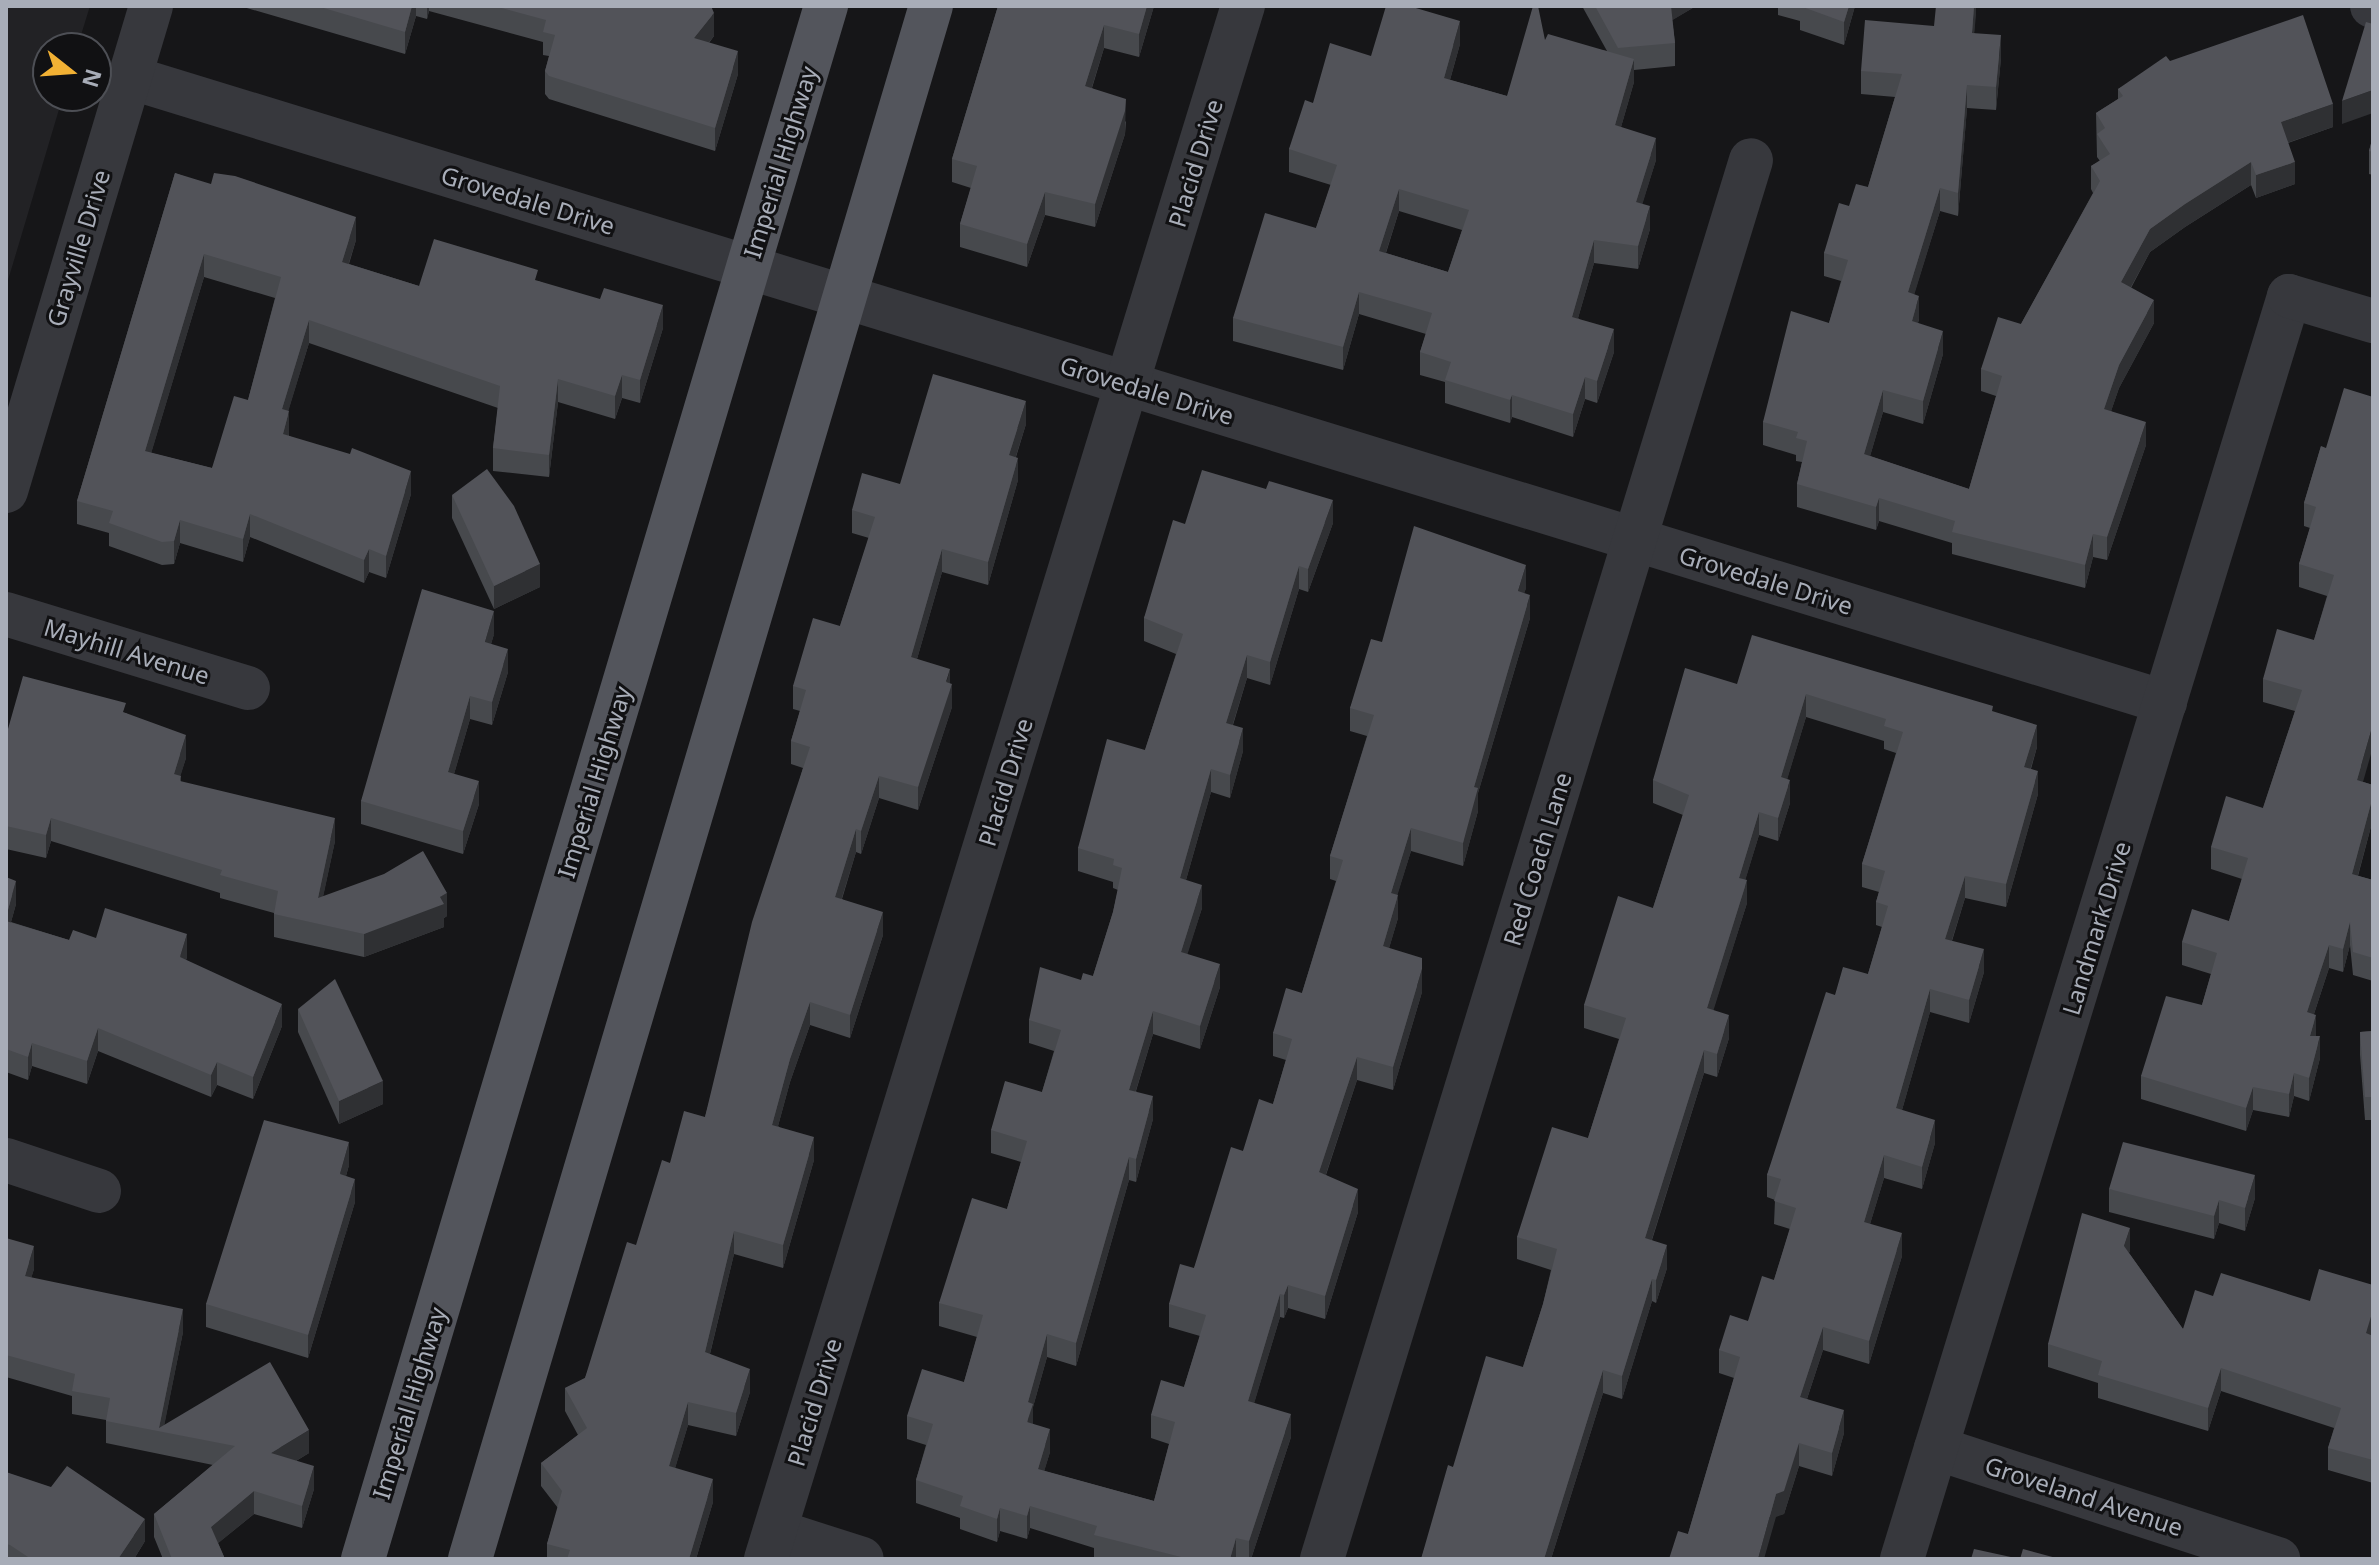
<!DOCTYPE html>
<style>
body{margin:0}
#map{position:relative;width:2379px;height:1565px;overflow:hidden;background:#161618;font-family:"Noto Sans",sans-serif}
div>[style]{position:absolute}
[style*='--x']{left:calc(var(--x)*1px);top:calc(var(--y)*1px);width:calc(var(--w)*1px);rotate:calc(var(--a)*1deg)}
.built>*{inset:0;background:#222225}
.minor>*{height:44px;margin:-22px;padding:0 22px;transform-origin:22px;border-radius:22px;background:#37383d}
.major>*{height:44px;margin:-22px;padding:0 22px;transform-origin:22px;border-radius:22px;background:#53555c}
.wall>*{inset:0;background:#47494d}
.shaded-wall>*{inset:0;background:#2f3033}
.building>*{inset:0;background:#525359}
span{translate:-50% -50%;white-space:nowrap;text-align:center;line-height:1.15;-webkit-text-stroke:6px #111113;paint-order:stroke}
.street-label{font-size:24px;color:#a8adb8}
.frame{position:absolute;inset:0;border:8px solid #a8adb8;pointer-events:none}
.north{position:absolute;left:32px;top:32px;width:80px;height:80px;box-sizing:border-box;background:#111113;border:2px solid #4d4f55;border-radius:50%;rotate:107deg;font-size:22px;font-weight:700;line-height:32px;text-align:center;color:#a8adb8}
.north::after{content:'';display:block;margin:auto;width:28px;height:36px;background:#f2b134;clip-path:polygon(50% 0,100% 100%,50% 72%,0 100%)}
</style>
<div id="map">
<div class="built">
<div style="clip-path:polygon(6px 6px,90px 6px,77px 48px,48px 48px,48px 96px,63px 96px,6px 287px)"></div>
</div>
<div class="minor">
<div style="--x:2372;--y:6;--w:1;--a:0"></div>
<div style="--x:129;--y:77;--w:2130;--a:17.07"></div>
<div style="--x:6;--y:491;--w:506;--a:-73.35"></div>
<div style="--x:6;--y:614;--w:253;--a:17"></div>
<div style="--x:6;--y:1160;--w:98;--a:18.4"></div>
<div style="--x:1936;--y:1448;--w:360;--a:18"></div>
<div style="--x:775;--y:1531;--w:91;--a:17.8"></div>
<div style="--x:766;--y:1559;--w:1625;--a:-72.93"></div>
<div style="--x:1322;--y:1559;--w:1463;--a:-72.95"></div>
<div style="--x:1902;--y:1559;--w:1321;--a:-72.96"></div>
<div style="--x:2289;--y:296;--w:88;--a:16.6"></div>
</div>
<div class="major">
<div style="--x:363;--y:1559;--w:1621;--a:-73.4"></div>
<div style="--x:470;--y:1559;--w:1620;--a:-73.47"></div>
</div>
<div class="wall">
<div style="clip-path:polygon(240px 6px,711px 6px,714px 36px,709px 43px,738px 74px,715px 151px,549px 99px,545px 94px,545px 71px,549px 56px,543px 55px,543px 42px,429px 11px,427px 19px,416px 16px,405px 54px)"></div>
<div style="clip-path:polygon(998px 6px,1154px 6px,1139px 57px,1104px 48px,1092px 88px,1126px 122px,1125px 134px,1095px 227px,1045px 215px,1027px 267px,960px 247px,960px 224px,971px 188px,952px 182px,952px 159px)"></div>
<div style="clip-path:polygon(evenodd,1582px 6px,1696px 6px,1672px 20px,1675px 43px,1675px 66px,1634px 70px,1634px 82px,1621px 127px,1656px 160px,1642px 204px,1650px 229px,1638px 269px,1594px 263px,1578px 318px,1614px 352px,1597px 403px,1585px 399px,1573px 437px,1512px 417px,1510px 423px,1445px 403px,1445px 382px,1420px 375px,1420px 352px,1426px 334px,1359px 314px,1343px 370px,1233px 341px,1233px 318px,1316px 228px,1331px 185px,1289px 172px,1289px 149px,1313px 103px,1371px 56px,1460px 44px,1450px 80px,1507px 96px,1545px 40px,1607px 51px,1582px 6px,1399px 211px,1462px 230px,1448px 272px,1386px 253px,1399px 211px)"></div>
<div style="clip-path:polygon(1778px 6px,1855px 6px,1844px 45px,1800px 30px,1800px 21px,1778px 15px)"></div>
<div style="clip-path:polygon(1976px 6px,1974px 33px,2001px 58px,1996px 110px,1967px 108px,1958px 216px,1940px 211px,1914px 294px,1919px 319px,1918px 323px,1943px 354px,1923px 424px,1883px 412px,1870px 456px,1969px 489px,1996px 396px,1981px 391px,1981px 369px,2021px 324px,2093px 193px,2091px 189px,2091px 166px,2100px 161px,2097px 157px,2096px 113px,2118px 99px,2118px 89px,2170px 61px,2333px 127px,2288px 143px,2295px 184px,2256px 198px,2251px 185px,2185px 227px,2150px 252px,2131px 288px,2154px 323px,2119px 388px,2111px 411px,2146px 445px,2107px 560px,2093px 557px,2085px 588px,1952px 554px,1952px 543px,1879px 521px,1876px 530px,1797px 507px,1797px 484px,1802px 462px,1796px 461px,1796px 455px,1763px 445px,1763px 422px,1829px 323px,1841px 281px,1824px 276px,1824px 253px,1849px 206px,1868px 187px,1895px 97px,1861px 94px,1861px 71px,1934px 26px)"></div>
<div style="clip-path:polygon(2373px 136px,2373px 175px,2369px 174px,2369px 151px)"></div>
<div style="clip-path:polygon(evenodd,175px 173px,356px 240px,349px 264px,419px 286px,538px 281px,663px 328px,640px 403px,622px 398px,615px 419px,558px 402px,549px 477px,493px 471px,493px 448px,498px 408px,309px 343px,288px 411px,289px 436px,411px 494px,386px 578px,369px 572px,364px 583px,250px 537px,243px 562px,180px 543px,174px 564px,162px 565px,109px 546px,109px 533px,77px 524px,77px 501px,175px 173px,204px 277px,275px 298px,248px 400px,212px 468px,151px 453px,204px 277px)"></div>
<div style="clip-path:polygon(1026px 424px,1016px 457px,1018px 480px,988px 585px,942px 572px,917px 659px,950px 684px,952px 707px,918px 810px,879px 798px,861px 854px,856px 852px,842px 899px,883px 935px,850px 1038px,810px 1025px,790px 1082px,778px 1126px,814px 1160px,783px 1268px,734px 1254px,710px 1354px,750px 1392px,736px 1436px,688px 1425px,675px 1468px,713px 1502px,696px 1559px,547px 1559px,547px 1544px,558px 1508px,541px 1486px,541px 1463px,578px 1435px,565px 1411px,565px 1388px,585px 1378px,670px 1163px,705px 1117px,803px 768px,791px 764px,791px 741px,800px 711px,793px 709px,793px 686px,840px 626px,869px 538px,852px 533px,852px 510px,900px 484px)"></div>
<div style="clip-path:polygon(2321px 446px,2363px 782px,2373px 785px,2373px 819px,2358px 876px,2373px 880px,2373px 981px,2353px 975px,2350px 945px,2343px 972px,2329px 968px,2314px 1014px,2316px 1036px,2320px 1058px,2309px 1101px,2294px 1096px,2289px 1117px,2253px 1110px,2246px 1131px,2141px 1099px,2141px 1076px,2202px 1005px,2211px 974px,2182px 965px,2182px 942px,2229px 921px,2242px 879px,2211px 869px,2211px 847px,2263px 808px,2295px 711px,2263px 702px,2263px 679px,2314px 640px,2327px 596px,2299px 587px,2299px 564px,2310px 528px,2304px 526px,2304px 503px)"></div>
<div style="clip-path:polygon(452px 495px,540px 587px,494px 609px,452px 518px)"></div>
<div style="clip-path:polygon(1333px 523px,1308px 592px,1299px 589px,1270px 685px,1247px 678px,1233px 725px,1243px 751px,1230px 798px,1211px 792px,1186px 880px,1202px 908px,1187px 954px,1220px 987px,1200px 1049px,1153px 1034px,1136px 1091px,1153px 1119px,1136px 1182px,1129px 1180px,1076px 1366px,1047px 1357px,1033px 1407px,1033px 1424px,1050px 1452px,1044px 1471px,1154px 1501px,1169px 1444px,1151px 1438px,1151px 1415px,1184px 1387px,1200px 1336px,1169px 1327px,1169px 1304px,1194px 1268px,1243px 1151px,1273px 1104px,1286px 1060px,1273px 1056px,1273px 1033px,1302px 993px,1336px 881px,1330px 879px,1330px 856px,1367px 736px,1350px 731px,1350px 708px,1382px 642px,1526px 588px,1524px 593px,1530px 618px,1478px 793px,1478px 811px,1463px 866px,1411px 851px,1397px 895px,1398px 918px,1389px 948px,1422px 992px,1393px 1090px,1357px 1080px,1326px 1175px,1358px 1212px,1325px 1319px,1288px 1308px,1284px 1318px,1280px 1317px,1254px 1403px,1291px 1437px,1251px 1559px,1098px 1559px,1094px 1558px,1094px 1548px,1030px 1528px,1027px 1539px,1000px 1531px,997px 1542px,960px 1529px,960px 1518px,916px 1503px,916px 1480px,926px 1445px,907px 1439px,907px 1416px,964px 1382px,977px 1337px,939px 1326px,939px 1303px,1007px 1209px,1021px 1162px,991px 1153px,991px 1130px,1042px 1092px,1054px 1051px,1029px 1043px,1029px 1020px,1081px 980px,1093px 976px,1113px 912px,1118px 890px,1113px 888px,1113px 882px,1078px 871px,1078px 848px,1145px 750px,1176px 654px,1144px 641px,1144px 618px,1185px 524px)"></div>
<div style="clip-path:polygon(494px 634px,491px 644px,508px 672px,492px 725px,470px 719px,454px 774px,479px 804px,463px 854px,361px 824px,361px 801px)"></div>
<div style="clip-path:polygon(1737px 684px,1993px 712px,2037px 747px,2031px 769px,2038px 794px,2006px 907px,1965px 898px,1952px 941px,1984px 972px,1969px 1023px,1930px 1012px,1902px 1110px,1935px 1143px,1922px 1189px,1884px 1178px,1870px 1224px,1902px 1256px,1869px 1364px,1823px 1350px,1807px 1399px,1844px 1433px,1832px 1476px,1799px 1466px,1784px 1514px,1688px 1534px,1734px 1378px,1719px 1373px,1719px 1350px,1748px 1321px,1774px 1280px,1790px 1229px,1774px 1224px,1775px 1200px,1767px 1197px,1767px 1175px,1835px 995px,1868px 974px,1882px 927px,1876px 925px,1876px 902px,1879px 892px,1862px 887px,1862px 864px,1896px 753px,1884px 749px,1884px 741px,1806px 717px,1787px 779px,1790px 803px,1778px 841px,1759px 835px,1745px 880px,1747px 903px,1713px 1010px,1729px 1038px,1717px 1077px,1704px 1073px,1652px 1240px,1667px 1268px,1656px 1303px,1652px 1301px,1622px 1399px,1603px 1393px,1551px 1559px,1421px 1559px,1453px 1467px,1523px 1367px,1543px 1304px,1551px 1270px,1517px 1259px,1517px 1237px,1588px 1138px,1619px 1039px,1584px 1028px,1584px 1005px,1653px 908px,1683px 815px,1653px 803px,1653px 780px)"></div>
<div style="clip-path:polygon(126px 713px,186px 758px,180px 776px,181px 782px,335px 841px,323px 896px,447px 916px,444px 918px,444px 927px,364px 957px,274px 937px,274px 913px,220px 898px,220px 893px,51px 841px,46px 858px,6px 849px,6px 736px)"></div>
<div style="clip-path:polygon(6px 877px,16px 904px,11px 922px,69px 940px,96px 938px,187px 957px,186px 960px,282px 1026px,253px 1099px,217px 1085px,211px 1097px,98px 1051px,87px 1084px,32px 1066px,28px 1080px,6px 1072px)"></div>
<div style="clip-path:polygon(298px 1009px,383px 1104px,339px 1124px,298px 1032px)"></div>
<div style="clip-path:polygon(2373px 1031px,2373px 1128px,2372px 1120px,2365px 1120px,2360px 1055px,2360px 1032px)"></div>
<div style="clip-path:polygon(349px 1165px,346px 1176px,355px 1202px,308px 1358px,206px 1327px,206px 1304px)"></div>
<div style="clip-path:polygon(2109px 1189px,2255px 1198px,2245px 1231px,2219px 1223px,2214px 1239px,2109px 1212px)"></div>
<div style="clip-path:polygon(6px 1238px,34px 1269px,31px 1278px,183px 1332px,164px 1425px,309px 1453px,296px 1461px,314px 1489px,302px 1528px,254px 1514px,218px 1543px,225px 1559px,163px 1559px,154px 1537px,154px 1514px,213px 1465px,106px 1443px,106px 1420px,72px 1414px,72px 1396px,6px 1377px)"></div>
<div style="clip-path:polygon(2130px 1250px,2129px 1253px,2183px 1329px,2213px 1296px,2310px 1301px,2373px 1285px,2373px 1483px,2328px 1470px,2328px 1448px,2334px 1428px,2221px 1391px,2208px 1431px,2098px 1398px,2098px 1383px,2048px 1367px,2048px 1344px)"></div>
<div style="clip-path:polygon(6px 1472px,145px 1541px,134px 1559px,6px 1559px)"></div>
</div>
<div class="shaded-wall">
<div style="clip-path:polygon(412px 6px,416px 6px,416px 16px,405px 54px,405px 32px)"></div>
<div style="clip-path:polygon(427px 6px,429px 6px,429px 11px,427px 19px)"></div>
<div style="clip-path:polygon(1147px 6px,1154px 6px,1139px 57px,1139px 34px)"></div>
<div style="clip-path:polygon(1671px 6px,1696px 6px,1671px 21px)"></div>
<div style="clip-path:polygon(1849px 6px,1855px 6px,1844px 45px,1844px 22px)"></div>
<div style="clip-path:polygon(1974px 6px,1976px 6px,1976px 15px,1972px 56px,1972px 33px)"></div>
<div style="clip-path:polygon(714px 13px,714px 36px,694px 61px,694px 38px)"></div>
<div style="clip-path:polygon(1460px 21px,1460px 44px,1444px 101px,1444px 78px)"></div>
<div style="clip-path:polygon(1104px 25px,1104px 48px,1085px 109px,1085px 86px)"></div>
<div style="clip-path:polygon(2001px 35px,2001px 58px,1996px 110px,1996px 87px)"></div>
<div style="clip-path:polygon(738px 51px,738px 74px,715px 151px,715px 128px)"></div>
<div style="clip-path:polygon(1634px 59px,1634px 82px,1615px 148px,1615px 125px)"></div>
<div style="clip-path:polygon(1967px 85px,1967px 108px,1958px 216px,1958px 193px)"></div>
<div style="clip-path:polygon(2373px 90px,2373px 113px,2342px 124px,2342px 101px)"></div>
<div style="clip-path:polygon(1126px 99px,1125px 134px,1095px 227px,1095px 204px)"></div>
<div style="clip-path:polygon(2333px 104px,2333px 127px,2281px 145px,2281px 122px)"></div>
<div style="clip-path:polygon(1656px 138px,1656px 160px,1636px 225px,1636px 202px)"></div>
<div style="clip-path:polygon(2251px 162px,2251px 185px,2185px 227px,2150px 252px,2121px 305px,2121px 282px,2150px 229px,2185px 204px)"></div>
<div style="clip-path:polygon(2295px 162px,2295px 184px,2256px 198px,2256px 175px)"></div>
<div style="clip-path:polygon(1940px 188px,1940px 211px,1908px 315px,1908px 292px)"></div>
<div style="clip-path:polygon(1399px 189px,1399px 211px,1379px 274px,1379px 251px)"></div>
<div style="clip-path:polygon(1045px 192px,1045px 215px,1027px 267px,1027px 244px)"></div>
<div style="clip-path:polygon(1650px 206px,1650px 229px,1638px 269px,1638px 246px)"></div>
<div style="clip-path:polygon(356px 217px,356px 240px,342px 285px,342px 262px)"></div>
<div style="clip-path:polygon(1594px 240px,1594px 263px,1572px 339px,1572px 317px)"></div>
<div style="clip-path:polygon(204px 254px,204px 277px,145px 474px,145px 451px)"></div>
<div style="clip-path:polygon(1359px 292px,1359px 314px,1343px 370px,1343px 347px)"></div>
<div style="clip-path:polygon(1919px 296px,1919px 319px,1912px 344px,1912px 321px)"></div>
<div style="clip-path:polygon(2154px 300px,2154px 323px,2119px 388px,2104px 432px,2104px 409px,2119px 365px)"></div>
<div style="clip-path:polygon(663px 305px,663px 328px,640px 403px,640px 380px)"></div>
<div style="clip-path:polygon(309px 320px,309px 343px,282px 432px,282px 409px)"></div>
<div style="clip-path:polygon(1614px 329px,1614px 352px,1597px 403px,1597px 381px)"></div>
<div style="clip-path:polygon(1943px 331px,1943px 354px,1923px 424px,1923px 401px)"></div>
<div style="clip-path:polygon(622px 375px,622px 398px,615px 419px,615px 396px)"></div>
<div style="clip-path:polygon(1585px 377px,1585px 399px,1573px 437px,1573px 414px)"></div>
<div style="clip-path:polygon(558px 379px,558px 402px,549px 477px,549px 455px)"></div>
<div style="clip-path:polygon(1883px 390px,1883px 412px,1864px 477px,1864px 454px)"></div>
<div style="clip-path:polygon(1512px 395px,1512px 417px,1510px 423px,1510px 400px)"></div>
<div style="clip-path:polygon(1026px 401px,1026px 424px,1009px 478px,1009px 455px)"></div>
<div style="clip-path:polygon(289px 411px,289px 434px,283px 457px,283px 434px)"></div>
<div style="clip-path:polygon(2146px 422px,2146px 445px,2107px 560px,2107px 537px)"></div>
<div style="clip-path:polygon(1018px 458px,1018px 480px,988px 585px,988px 562px)"></div>
<div style="clip-path:polygon(411px 471px,411px 494px,386px 578px,386px 556px)"></div>
<div style="clip-path:polygon(1879px 498px,1879px 521px,1876px 530px,1876px 507px)"></div>
<div style="clip-path:polygon(1333px 500px,1333px 523px,1308px 592px,1308px 569px)"></div>
<div style="clip-path:polygon(250px 514px,250px 537px,243px 562px,243px 539px)"></div>
<div style="clip-path:polygon(180px 520px,180px 543px,174px 564px,174px 541px)"></div>
<div style="clip-path:polygon(2093px 534px,2093px 557px,2085px 588px,2085px 565px)"></div>
<div style="clip-path:polygon(369px 549px,369px 572px,364px 583px,364px 560px)"></div>
<div style="clip-path:polygon(942px 549px,942px 572px,911px 680px,911px 657px)"></div>
<div style="clip-path:polygon(540px 564px,540px 587px,494px 609px,494px 586px)"></div>
<div style="clip-path:polygon(1526px 565px,1526px 588px,1518px 614px,1518px 591px)"></div>
<div style="clip-path:polygon(1299px 566px,1299px 589px,1270px 685px,1270px 662px)"></div>
<div style="clip-path:polygon(1530px 595px,1530px 618px,1478px 793px,1478px 811px,1463px 866px,1463px 843px,1474px 787px)"></div>
<div style="clip-path:polygon(494px 611px,494px 634px,485px 665px,485px 642px)"></div>
<div style="clip-path:polygon(508px 649px,508px 672px,492px 725px,492px 702px)"></div>
<div style="clip-path:polygon(1247px 655px,1247px 678px,1226px 746px,1226px 723px)"></div>
<div style="clip-path:polygon(950px 669px,950px 690px,952px 684px,952px 707px,918px 810px,918px 787px)"></div>
<div style="clip-path:polygon(1806px 694px,1806px 717px,1781px 800px,1781px 777px)"></div>
<div style="clip-path:polygon(470px 696px,470px 719px,448px 795px,448px 772px)"></div>
<div style="clip-path:polygon(2373px 724px,2373px 747px,2357px 803px,2357px 780px)"></div>
<div style="clip-path:polygon(2037px 725px,2037px 747px,2024px 790px,2024px 767px)"></div>
<div style="clip-path:polygon(1243px 728px,1243px 751px,1230px 798px,1230px 775px)"></div>
<div style="clip-path:polygon(186px 735px,186px 758px,174px 797px,174px 774px)"></div>
<div style="clip-path:polygon(1211px 769px,1211px 792px,1180px 901px,1180px 878px)"></div>
<div style="clip-path:polygon(2038px 771px,2038px 794px,2006px 907px,2006px 884px)"></div>
<div style="clip-path:polygon(879px 776px,879px 798px,861px 854px,861px 831px)"></div>
<div style="clip-path:polygon(1790px 780px,1790px 803px,1778px 841px,1778px 818px)"></div>
<div style="clip-path:polygon(479px 781px,479px 804px,463px 854px,463px 831px)"></div>
<div style="clip-path:polygon(2373px 796px,2373px 819px,2352px 897px,2352px 874px)"></div>
<div style="clip-path:polygon(1759px 812px,1759px 835px,1739px 901px,1739px 878px)"></div>
<div style="clip-path:polygon(51px 818px,51px 841px,46px 858px,46px 835px)"></div>
<div style="clip-path:polygon(335px 818px,335px 841px,318px 921px,318px 898px)"></div>
<div style="clip-path:polygon(1411px 828px,1411px 851px,1391px 916px,1391px 893px)"></div>
<div style="clip-path:polygon(856px 829px,856px 852px,835px 920px,835px 897px)"></div>
<div style="clip-path:polygon(1965px 876px,1965px 898px,1945px 962px,1945px 939px)"></div>
<div style="clip-path:polygon(1747px 880px,1747px 903px,1707px 1031px,1707px 1008px)"></div>
<div style="clip-path:polygon(16px 881px,16px 904px,6px 940px,6px 917px)"></div>
<div style="clip-path:polygon(1202px 885px,1202px 908px,1181px 975px,1181px 952px)"></div>
<div style="clip-path:polygon(447px 893px,447px 916px,444px 918px,444px 927px,364px 957px,364px 934px)"></div>
<div style="clip-path:polygon(1398px 895px,1398px 918px,1383px 969px,1383px 946px)"></div>
<div style="clip-path:polygon(883px 912px,883px 935px,850px 1038px,850px 1015px)"></div>
<div style="clip-path:polygon(2350px 922px,2350px 945px,2343px 972px,2343px 949px)"></div>
<div style="clip-path:polygon(187px 934px,187px 957px,180px 980px,180px 957px)"></div>
<div style="clip-path:polygon(2329px 945px,2329px 968px,2307px 1035px,2307px 1012px)"></div>
<div style="clip-path:polygon(1984px 949px,1984px 972px,1969px 1023px,1969px 1000px)"></div>
<div style="clip-path:polygon(1220px 964px,1220px 987px,1200px 1049px,1200px 1026px)"></div>
<div style="clip-path:polygon(1422px 969px,1422px 992px,1393px 1090px,1393px 1067px)"></div>
<div style="clip-path:polygon(1930px 989px,1930px 1012px,1896px 1131px,1896px 1108px)"></div>
<div style="clip-path:polygon(810px 1002px,810px 1025px,790px 1082px,772px 1148px,772px 1125px,790px 1059px)"></div>
<div style="clip-path:polygon(282px 1004px,282px 1026px,253px 1099px,253px 1077px)"></div>
<div style="clip-path:polygon(1153px 1011px,1153px 1034px,1129px 1113px,1129px 1090px)"></div>
<div style="clip-path:polygon(1729px 1015px,1729px 1038px,1717px 1077px,1717px 1054px)"></div>
<div style="clip-path:polygon(2316px 1015px,2316px 1038px,2310px 1036px)"></div>
<div style="clip-path:polygon(98px 1028px,98px 1051px,87px 1084px,87px 1061px)"></div>
<div style="clip-path:polygon(2320px 1036px,2320px 1058px,2309px 1101px,2309px 1078px)"></div>
<div style="clip-path:polygon(32px 1043px,32px 1066px,28px 1080px,28px 1057px)"></div>
<div style="clip-path:polygon(1704px 1050px,1704px 1073px,1645px 1261px,1645px 1238px)"></div>
<div style="clip-path:polygon(1357px 1057px,1357px 1080px,1319px 1195px,1319px 1172px)"></div>
<div style="clip-path:polygon(217px 1062px,217px 1085px,211px 1097px,211px 1075px)"></div>
<div style="clip-path:polygon(2294px 1073px,2294px 1096px,2289px 1117px,2289px 1094px)"></div>
<div style="clip-path:polygon(383px 1081px,383px 1104px,339px 1124px,339px 1101px)"></div>
<div style="clip-path:polygon(2253px 1087px,2253px 1110px,2246px 1131px,2246px 1108px)"></div>
<div style="clip-path:polygon(1153px 1096px,1153px 1119px,1136px 1182px,1136px 1159px)"></div>
<div style="clip-path:polygon(1935px 1120px,1935px 1143px,1922px 1189px,1922px 1167px)"></div>
<div style="clip-path:polygon(814px 1137px,814px 1160px,783px 1268px,783px 1245px)"></div>
<div style="clip-path:polygon(349px 1142px,349px 1165px,340px 1197px,340px 1174px)"></div>
<div style="clip-path:polygon(1884px 1155px,1884px 1178px,1864px 1244px,1864px 1222px)"></div>
<div style="clip-path:polygon(1129px 1157px,1129px 1180px,1076px 1366px,1076px 1343px)"></div>
<div style="clip-path:polygon(2255px 1175px,2255px 1198px,2245px 1231px,2245px 1208px)"></div>
<div style="clip-path:polygon(355px 1179px,355px 1202px,308px 1358px,308px 1335px)"></div>
<div style="clip-path:polygon(1358px 1189px,1358px 1212px,1325px 1319px,1325px 1296px)"></div>
<div style="clip-path:polygon(2219px 1200px,2219px 1223px,2214px 1239px,2214px 1216px)"></div>
<div style="clip-path:polygon(2130px 1228px,2130px 1250px,2124px 1269px,2124px 1246px)"></div>
<div style="clip-path:polygon(734px 1231px,734px 1254px,705px 1374px,705px 1352px)"></div>
<div style="clip-path:polygon(1902px 1233px,1902px 1256px,1869px 1364px,1869px 1341px)"></div>
<div style="clip-path:polygon(1667px 1245px,1667px 1268px,1656px 1303px,1656px 1280px)"></div>
<div style="clip-path:polygon(34px 1246px,34px 1269px,25px 1299px,25px 1276px)"></div>
<div style="clip-path:polygon(1652px 1279px,1652px 1301px,1622px 1399px,1622px 1376px)"></div>
<div style="clip-path:polygon(1288px 1285px,1288px 1308px,1284px 1318px,1284px 1295px)"></div>
<div style="clip-path:polygon(2373px 1288px,2373px 1333px,2366px 1356px,2366px 1333px,2371px 1296px)"></div>
<div style="clip-path:polygon(1280px 1294px,1280px 1317px,1248px 1424px,1248px 1401px)"></div>
<div style="clip-path:polygon(183px 1309px,183px 1332px,163px 1432px,159px 1428px)"></div>
<div style="clip-path:polygon(1823px 1327px,1823px 1350px,1800px 1420px,1800px 1397px)"></div>
<div style="clip-path:polygon(1047px 1334px,1047px 1357px,1033px 1407px,1033px 1427px,1027px 1445px,1028px 1402px)"></div>
<div style="clip-path:polygon(2221px 1368px,2221px 1391px,2208px 1431px,2208px 1408px)"></div>
<div style="clip-path:polygon(750px 1369px,750px 1392px,736px 1436px,736px 1413px)"></div>
<div style="clip-path:polygon(1603px 1370px,1603px 1393px,1551px 1559px,1544px 1559px)"></div>
<div style="clip-path:polygon(688px 1402px,688px 1425px,669px 1489px,669px 1466px)"></div>
<div style="clip-path:polygon(1844px 1410px,1844px 1433px,1832px 1476px,1832px 1453px)"></div>
<div style="clip-path:polygon(1291px 1414px,1291px 1437px,1251px 1559px,1249px 1559px,1249px 1541px)"></div>
<div style="clip-path:polygon(1050px 1429px,1050px 1452px,1038px 1492px,1038px 1469px)"></div>
<div style="clip-path:polygon(309px 1430px,309px 1453px,271px 1476px,271px 1453px)"></div>
<div style="clip-path:polygon(1799px 1443px,1799px 1466px,1784px 1514px,1776px 1517px,1764px 1559px,1758px 1559px,1776px 1494px)"></div>
<div style="clip-path:polygon(314px 1466px,314px 1489px,302px 1528px,302px 1506px)"></div>
<div style="clip-path:polygon(713px 1479px,713px 1502px,696px 1559px,689px 1559px)"></div>
<div style="clip-path:polygon(254px 1491px,254px 1514px,211px 1549px,211px 1527px)"></div>
<div style="clip-path:polygon(1030px 1506px,1030px 1528px,1027px 1539px,1027px 1516px)"></div>
<div style="clip-path:polygon(1000px 1508px,1000px 1531px,997px 1542px,997px 1519px)"></div>
<div style="clip-path:polygon(145px 1519px,145px 1541px,134px 1559px,118px 1559px)"></div>
<div style="clip-path:polygon(1236px 1538px,1236px 1559px,1230px 1559px)"></div>
</div>
<div class="building">
<div style="clip-path:polygon(317px 6px,412px 6px,405px 32px)"></div>
<div style="clip-path:polygon(494px 6px,711px 6px,714px 13px,694px 38px,738px 51px,715px 128px,549px 76px,545px 71px,555px 35px,543px 32px,546px 20px)"></div>
<div style="clip-path:polygon(998px 6px,1147px 6px,1139px 34px,1104px 25px,1085px 86px,1126px 99px,1125px 111px,1095px 204px,1045px 192px,1027px 244px,960px 224px,977px 166px,952px 159px)"></div>
<div style="clip-path:polygon(evenodd,1386px 6px,1409px 6px,1460px 21px,1444px 78px,1507px 96px,1533px 6px,1538px 6px,1545px 40px,1548px 34px,1634px 59px,1615px 125px,1656px 138px,1636px 202px,1650px 206px,1638px 246px,1594px 240px,1572px 317px,1614px 329px,1597px 381px,1585px 377px,1573px 414px,1512px 395px,1510px 400px,1445px 380px,1451px 362px,1420px 352px,1432px 313px,1359px 292px,1343px 347px,1233px 318px,1265px 213px,1316px 228px,1337px 165px,1289px 149px,1305px 100px,1313px 103px,1330px 43px,1371px 56px,1386px 6px,1399px 189px,1469px 210px,1448px 272px,1379px 251px,1399px 189px)"></div>
<div style="clip-path:polygon(1595px 6px,1671px 6px,1675px 43px,1618px 48px)"></div>
<div style="clip-path:polygon(1800px 6px,1849px 6px,1844px 22px)"></div>
<div style="clip-path:polygon(1936px 6px,1974px 6px,1972px 33px,2001px 35px,1996px 87px,1967px 85px,1958px 193px,1940px 188px,1908px 292px,1919px 296px,1912px 321px,1943px 331px,1923px 401px,1883px 390px,1864px 454px,1969px 489px,2002px 376px,1981px 369px,1998px 317px,2021px 324px,2100px 181px,2091px 166px,2110px 154px,2097px 134px,2105px 128px,2096px 113px,2123px 96px,2118px 89px,2166px 56px,2170px 61px,2303px 15px,2333px 104px,2281px 122px,2295px 162px,2256px 175px,2251px 162px,2185px 204px,2150px 229px,2121px 282px,2154px 300px,2119px 365px,2104px 409px,2146px 422px,2107px 537px,2093px 534px,2085px 565px,1952px 532px,1955px 521px,1879px 498px,1876px 507px,1797px 484px,1807px 441px,1796px 438px,1798px 432px,1763px 422px,1791px 311px,1829px 323px,1848px 260px,1824px 253px,1839px 203px,1849px 206px,1856px 184px,1868px 187px,1902px 74px,1861px 71px,1865px 20px,1934px 26px)"></div>
<div style="clip-path:polygon(2366px 22px,2373px 24px,2373px 90px,2342px 101px)"></div>
<div style="clip-path:polygon(2373px 136px,2373px 152px,2369px 151px)"></div>
<div style="clip-path:polygon(evenodd,175px 173px,211px 184px,214px 173px,235px 176px,356px 217px,342px 262px,419px 286px,434px 239px,538px 270px,535px 280px,600px 299px,604px 288px,663px 305px,640px 380px,622px 375px,615px 396px,558px 379px,549px 455px,493px 448px,500px 386px,309px 320px,282px 409px,289px 411px,283px 434px,350px 454px,352px 448px,411px 471px,386px 556px,369px 549px,364px 560px,250px 514px,243px 539px,180px 520px,174px 541px,162px 542px,109px 523px,113px 511px,77px 501px,175px 173px,204px 254px,281px 277px,248px 400px,234px 396px,212px 468px,145px 451px,204px 254px)"></div>
<div style="clip-path:polygon(933px 374px,1026px 401px,1009px 455px,1018px 458px,988px 562px,942px 549px,911px 657px,950px 669px,946px 682px,952px 684px,918px 787px,879px 776px,861px 831px,856px 829px,835px 897px,883px 912px,850px 1015px,810px 1002px,790px 1059px,772px 1125px,814px 1137px,783px 1245px,734px 1231px,705px 1352px,750px 1369px,736px 1413px,688px 1402px,669px 1466px,713px 1479px,689px 1559px,567px 1559px,570px 1550px,547px 1544px,562px 1491px,541px 1463px,587px 1428px,565px 1388px,585px 1378px,627px 1242px,636px 1245px,662px 1160px,670px 1163px,684px 1111px,705px 1117px,752px 922px,810px 747px,791px 741px,806px 690px,793px 686px,813px 618px,840px 626px,875px 517px,852px 510px,862px 473px,900px 484px)"></div>
<div style="clip-path:polygon(2344px 388px,2373px 397px,2373px 724px,2357px 780px,2373px 785px,2373px 796px,2352px 874px,2373px 880px,2373px 958px,2353px 952px,2350px 922px,2343px 949px,2329px 945px,2307px 1012px,2316px 1015px,2310px 1036px,2320px 1036px,2309px 1078px,2294px 1073px,2289px 1094px,2253px 1087px,2246px 1108px,2141px 1076px,2166px 996px,2202px 1005px,2217px 953px,2182px 942px,2192px 909px,2229px 921px,2248px 858px,2211px 847px,2226px 796px,2263px 808px,2302px 690px,2263px 679px,2277px 629px,2314px 640px,2334px 575px,2299px 564px,2316px 507px,2304px 503px,2321px 446px,2326px 448px)"></div>
<div style="clip-path:polygon(487px 469px,514px 506px,540px 564px,494px 586px,452px 495px)"></div>
<div style="clip-path:polygon(1202px 470px,1266px 489px,1269px 481px,1333px 500px,1308px 569px,1299px 566px,1270px 662px,1247px 655px,1226px 723px,1243px 728px,1230px 775px,1211px 769px,1180px 878px,1202px 885px,1181px 952px,1220px 964px,1200px 1026px,1153px 1011px,1129px 1090px,1153px 1096px,1136px 1159px,1129px 1157px,1076px 1343px,1047px 1334px,1028px 1402px,1033px 1404px,1027px 1422px,1050px 1429px,1038px 1469px,1154px 1501px,1175px 1422px,1151px 1415px,1161px 1380px,1184px 1387px,1206px 1315px,1169px 1304px,1180px 1264px,1194px 1268px,1231px 1147px,1243px 1151px,1259px 1099px,1273px 1104px,1292px 1039px,1273px 1033px,1286px 988px,1302px 993px,1343px 860px,1330px 856px,1374px 715px,1350px 708px,1371px 639px,1382px 642px,1414px 526px,1526px 565px,1518px 591px,1530px 595px,1474px 787px,1478px 788px,1463px 843px,1411px 828px,1391px 893px,1398px 895px,1383px 946px,1422px 958px,1422px 969px,1393px 1067px,1357px 1057px,1319px 1172px,1358px 1189px,1325px 1296px,1288px 1285px,1284px 1295px,1280px 1294px,1248px 1401px,1291px 1414px,1249px 1541px,1236px 1538px,1230px 1559px,1189px 1559px,1094px 1535px,1097px 1526px,1030px 1506px,1027px 1516px,1000px 1508px,997px 1519px,960px 1506px,963px 1496px,916px 1480px,933px 1424px,907px 1416px,922px 1369px,964px 1382px,983px 1315px,939px 1303px,972px 1198px,1007px 1209px,1027px 1141px,991px 1130px,1005px 1081px,1042px 1092px,1061px 1030px,1029px 1020px,1040px 967px,1081px 980px,1083px 973px,1093px 976px,1113px 912px,1122px 868px,1113px 865px,1114px 859px,1078px 848px,1107px 739px,1145px 750px,1183px 634px,1144px 618px,1173px 520px,1185px 524px)"></div>
<div style="clip-path:polygon(422px 589px,494px 611px,485px 642px,508px 649px,492px 702px,470px 696px,448px 772px,479px 781px,463px 831px,361px 801px)"></div>
<div style="clip-path:polygon(1752px 635px,1993px 706px,1992px 711px,2037px 725px,2024px 767px,2038px 771px,2006px 884px,1965px 876px,1945px 939px,1984px 949px,1969px 1000px,1930px 989px,1896px 1108px,1935px 1120px,1922px 1167px,1884px 1155px,1864px 1222px,1902px 1233px,1869px 1341px,1823px 1327px,1800px 1397px,1844px 1410px,1832px 1453px,1799px 1443px,1784px 1491px,1776px 1494px,1758px 1559px,1669px 1559px,1678px 1531px,1688px 1534px,1740px 1357px,1719px 1350px,1730px 1315px,1748px 1321px,1762px 1276px,1774px 1280px,1796px 1208px,1774px 1201px,1781px 1179px,1767px 1175px,1826px 992px,1835px 995px,1843px 967px,1868px 974px,1888px 906px,1876px 902px,1885px 871px,1862px 864px,1903px 732px,1884px 726px,1886px 719px,1806px 694px,1781px 777px,1790px 780px,1778px 818px,1759px 812px,1739px 878px,1747px 880px,1707px 1008px,1729px 1015px,1717px 1054px,1704px 1050px,1645px 1238px,1667px 1245px,1656px 1280px,1652px 1279px,1622px 1376px,1603px 1370px,1544px 1559px,1421px 1559px,1448px 1465px,1453px 1467px,1486px 1356px,1523px 1367px,1543px 1304px,1557px 1249px,1517px 1237px,1552px 1127px,1588px 1138px,1626px 1018px,1584px 1005px,1618px 896px,1653px 908px,1689px 795px,1653px 780px,1685px 668px,1737px 684px)"></div>
<div style="clip-path:polygon(23px 676px,126px 703px,123px 712px,186px 735px,174px 774px,181px 776px,180px 781px,335px 818px,318px 898px,384px 874px,423px 851px,447px 893px,440px 897px,444px 904px,364px 934px,274px 914px,278px 891px,220px 875px,222px 870px,51px 818px,46px 835px,6px 826px,6px 736px)"></div>
<div style="clip-path:polygon(6px 877px,16px 881px,6px 917px)"></div>
<div style="clip-path:polygon(105px 908px,187px 934px,180px 957px,282px 1004px,253px 1077px,217px 1062px,211px 1075px,98px 1028px,87px 1061px,32px 1043px,28px 1057px,6px 1049px,6px 921px,69px 940px,73px 930px,96px 938px)"></div>
<div style="clip-path:polygon(335px 979px,383px 1081px,339px 1101px,298px 1009px)"></div>
<div style="clip-path:polygon(2373px 1031px,2373px 1105px,2372px 1097px,2365px 1097px,2360px 1032px)"></div>
<div style="clip-path:polygon(264px 1120px,349px 1142px,340px 1174px,355px 1179px,308px 1335px,206px 1304px)"></div>
<div style="clip-path:polygon(2123px 1142px,2255px 1175px,2245px 1208px,2219px 1200px,2214px 1216px,2109px 1189px)"></div>
<div style="clip-path:polygon(2082px 1213px,2130px 1228px,2124px 1246px,2183px 1329px,2195px 1290px,2213px 1296px,2221px 1273px,2310px 1301px,2319px 1269px,2373px 1285px,2371px 1296px,2373px 1296px,2373px 1310px,2366px 1333px,2373px 1336px,2373px 1460px,2328px 1448px,2341px 1408px,2221px 1368px,2208px 1408px,2098px 1375px,2102px 1361px,2048px 1344px)"></div>
<div style="clip-path:polygon(6px 1238px,34px 1246px,25px 1276px,183px 1309px,159px 1428px,270px 1362px,309px 1430px,271px 1453px,314px 1466px,302px 1506px,254px 1491px,211px 1527px,225px 1559px,172px 1559px,154px 1514px,235px 1446px,106px 1421px,110px 1398px,72px 1391px,75px 1374px,6px 1355px)"></div>
<div style="clip-path:polygon(67px 1466px,145px 1519px,118px 1559px,31px 1559px,10px 1545px,6px 1544px,6px 1472px,51px 1487px)"></div>
<div style="clip-path:polygon(1974px 1549px,2020px 1559px,1971px 1559px)"></div>
<div style="clip-path:polygon(2023px 1549px,2060px 1559px,2020px 1559px)"></div>
</div>
<div class="street-label">
<span style="left:780px;top:162px;rotate:-73deg">Imperial Highway</span>
<span style="left:1195px;top:163px;rotate:-73deg">Placid Drive</span>
<span style="left:528px;top:200px;rotate:17deg">Grovedale Drive</span>
<span style="left:78px;top:248px;rotate:-73deg">Grayville Drive</span>
<span style="left:1147px;top:390px;rotate:17deg">Grovedale Drive</span>
<span style="left:1766px;top:580px;rotate:17deg">Grovedale Drive</span>
<span style="left:127px;top:651px;rotate:17deg">Mayhill Avenue</span>
<span style="left:594px;top:782px;rotate:-73deg">Imperial Highway</span>
<span style="left:1005px;top:782px;rotate:-73deg">Placid Drive</span>
<span style="left:1537px;top:859px;rotate:-73deg">Red Coach Lane</span>
<span style="left:2096px;top:928px;rotate:-73deg">Landmark Drive</span>
<span style="left:814px;top:1402px;rotate:-73deg">Placid Drive</span>
<span style="left:409px;top:1403px;rotate:-73deg">Imperial Highway</span>
<span style="left:2084px;top:1496px;rotate:18deg">Groveland Avenue</span>
</div>
<div class="frame"></div>
<div class="north">N</div>
</div>
